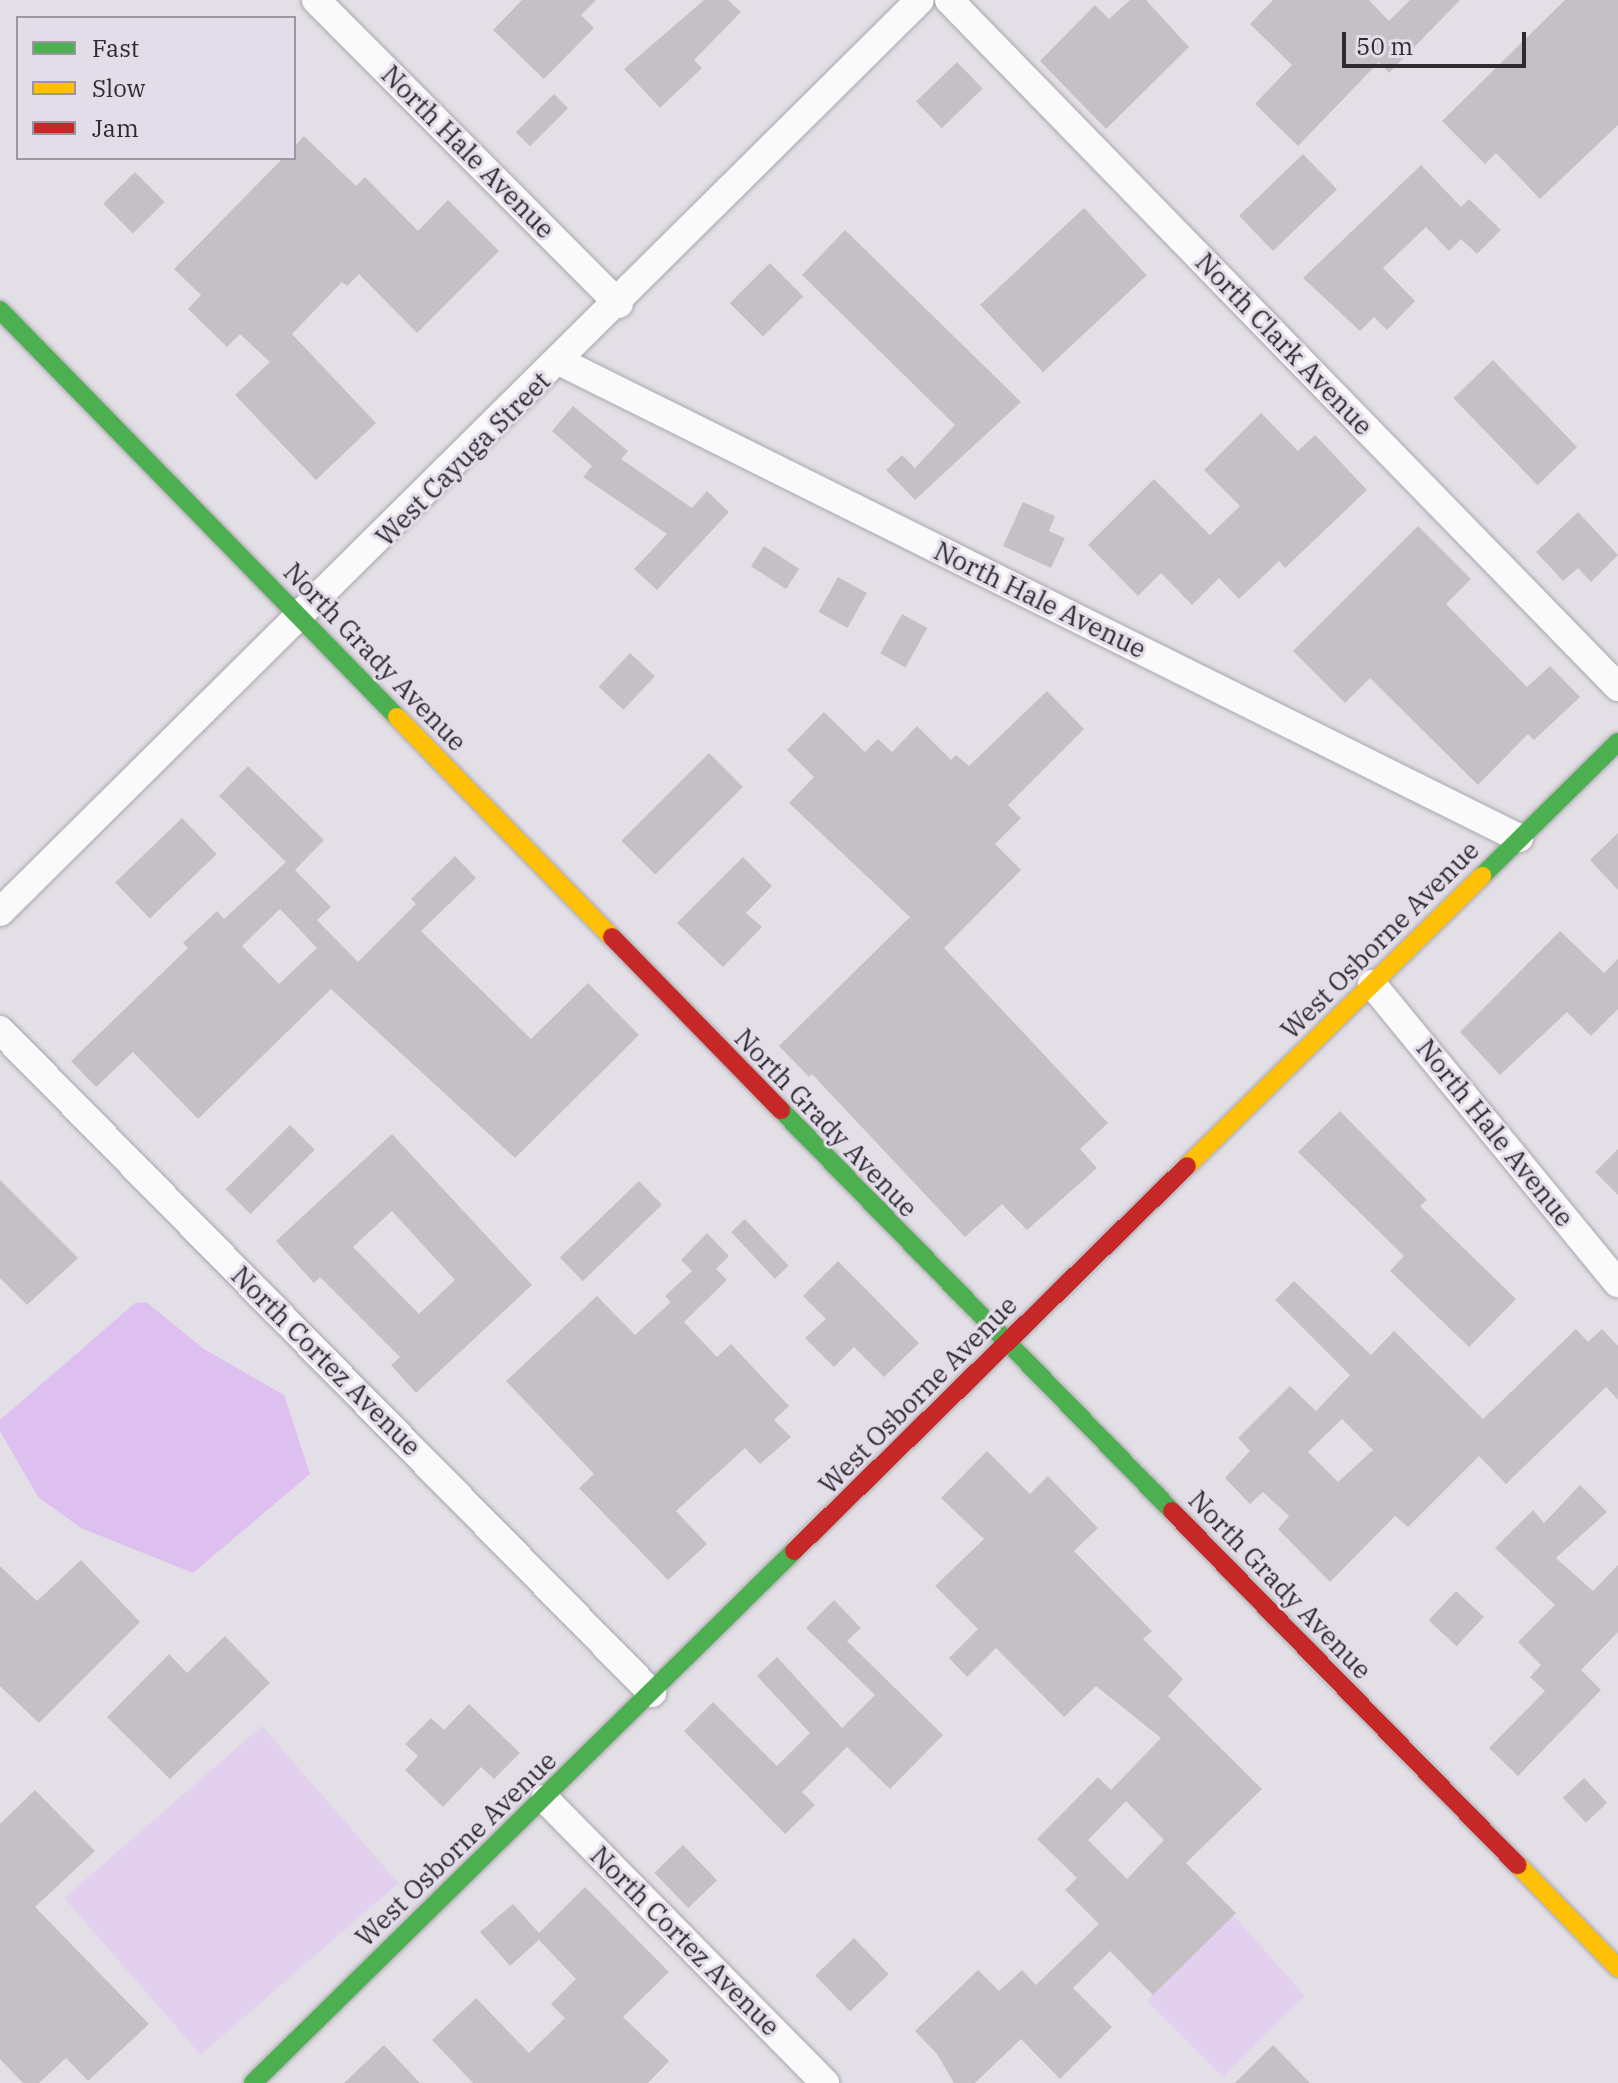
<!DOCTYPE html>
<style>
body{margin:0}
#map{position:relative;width:1618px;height:2083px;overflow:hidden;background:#e3dfe6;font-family:"IBM Plex Serif",serif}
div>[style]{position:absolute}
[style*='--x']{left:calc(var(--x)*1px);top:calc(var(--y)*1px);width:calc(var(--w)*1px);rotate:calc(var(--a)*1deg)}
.green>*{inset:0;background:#e2d0ee;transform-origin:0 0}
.water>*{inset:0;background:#ddc0f0}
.building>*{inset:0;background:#c4c1c6;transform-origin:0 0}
.roads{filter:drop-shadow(0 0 2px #a9a6ac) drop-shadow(0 0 2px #a9a6ac)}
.street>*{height:28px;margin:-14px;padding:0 14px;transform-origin:14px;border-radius:14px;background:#fbfafb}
.fast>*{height:18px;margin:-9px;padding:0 9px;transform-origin:9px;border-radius:9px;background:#4caf50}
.slow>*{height:18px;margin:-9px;padding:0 9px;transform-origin:9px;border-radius:9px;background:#ffc107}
.jam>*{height:18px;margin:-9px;padding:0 9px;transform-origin:9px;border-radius:9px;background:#c62828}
span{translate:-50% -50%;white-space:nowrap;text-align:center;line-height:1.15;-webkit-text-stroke:6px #e3dce9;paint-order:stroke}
.street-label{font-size:26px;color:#2f2c31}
.legend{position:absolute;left:16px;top:16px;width:280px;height:144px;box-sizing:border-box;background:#e3dce9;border:2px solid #9b969f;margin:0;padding:10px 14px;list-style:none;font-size:24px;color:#2f2c31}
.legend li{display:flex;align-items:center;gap:16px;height:40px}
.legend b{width:40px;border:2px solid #9b969f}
.scale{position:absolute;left:1342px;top:32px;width:184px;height:36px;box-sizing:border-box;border:4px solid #2f2c31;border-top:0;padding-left:10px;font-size:24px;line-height:28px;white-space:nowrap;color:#2f2c31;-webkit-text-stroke:6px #e3dce9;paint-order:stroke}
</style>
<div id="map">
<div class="green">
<div style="left:262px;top:1726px;width:208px;height:262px;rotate:49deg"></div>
<div style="clip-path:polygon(1194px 1871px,1305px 1996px,1223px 2077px,1147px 2001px,1153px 1994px,1112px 1953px)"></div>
</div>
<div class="water">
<div style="clip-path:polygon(146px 1302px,204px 1349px,284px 1395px,310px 1474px,193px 1573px,81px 1528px,38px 1497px,0 1431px,0 1420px,135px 1303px)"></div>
</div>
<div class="building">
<div style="clip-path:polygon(522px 0,596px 0,581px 15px,594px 28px,544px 79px,493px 30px)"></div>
<div style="clip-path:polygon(704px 0,728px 0,741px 12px,694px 60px,702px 68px,660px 108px,624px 69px)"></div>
<div style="clip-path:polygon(1130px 0,1146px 0,1189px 47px,1106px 129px,1040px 61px,1095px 5px,1109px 19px)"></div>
<div style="clip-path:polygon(1273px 0,1369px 0,1389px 21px,1410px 0,1460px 0,1389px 73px,1379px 62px,1298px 146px,1255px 104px,1292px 65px,1250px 24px)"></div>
<div style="clip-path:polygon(1565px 0,1618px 0,1618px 125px,1540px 199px,1496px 153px,1485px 164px,1442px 121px)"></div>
<div style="left:957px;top:62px;width:37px;height:57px;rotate:46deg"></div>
<div style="left:554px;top:94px;width:20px;height:54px;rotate:45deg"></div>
<div style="clip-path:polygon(304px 136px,356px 186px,365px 177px,418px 231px,448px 200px,499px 251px,417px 333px,359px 274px,347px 286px,342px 282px,292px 334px,376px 423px,316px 480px,235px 395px,270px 362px,240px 334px,227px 347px,188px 309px,201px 295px,174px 269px,283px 158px,294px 158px,294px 147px)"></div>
<div style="left:1303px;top:154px;width:49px;height:89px;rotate:46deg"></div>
<div style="clip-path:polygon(1421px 165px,1461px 207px,1469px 199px,1501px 230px,1477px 254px,1461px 239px,1449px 251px,1426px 227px,1383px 268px,1415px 301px,1387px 330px,1374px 317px,1360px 331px,1303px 278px)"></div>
<div style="left:135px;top:172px;width:42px;height:45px;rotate:45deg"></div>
<div style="left:1084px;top:208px;width:92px;height:142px;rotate:47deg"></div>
<div style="clip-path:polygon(845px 230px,1021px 402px,915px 500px,886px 470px,902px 455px,915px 468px,955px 425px,802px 275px)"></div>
<div style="left:770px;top:263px;width:47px;height:57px;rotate:45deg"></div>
<div style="left:1493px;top:360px;width:121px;height:55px;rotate:46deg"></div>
<div style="clip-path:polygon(573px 406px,628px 451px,621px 459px,692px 508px,707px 491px,729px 512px,657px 590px,634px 569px,667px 534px,583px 477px,592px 466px,552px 431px)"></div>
<div style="clip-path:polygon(1261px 413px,1298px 451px,1315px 435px,1367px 490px,1285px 568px,1279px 561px,1239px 599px,1219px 578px,1192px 605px,1161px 573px,1138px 596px,1088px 545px,1154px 479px,1210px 535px,1240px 506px,1204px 470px)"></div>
<div style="clip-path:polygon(1023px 502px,1055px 516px,1049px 531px,1065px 538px,1051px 568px,1003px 546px)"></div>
<div style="clip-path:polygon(1578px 512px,1618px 555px,1591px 582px,1578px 568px,1563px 581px,1536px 552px)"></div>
<div style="clip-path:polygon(1418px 526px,1471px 579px,1446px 604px,1527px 687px,1550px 666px,1580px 697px,1534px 740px,1528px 734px,1478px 785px,1370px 678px,1345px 703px,1293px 651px)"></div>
<div style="left:764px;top:546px;width:42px;height:24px;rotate:33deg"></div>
<div style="left:838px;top:577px;width:33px;height:40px;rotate:29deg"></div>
<div style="left:902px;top:614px;width:29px;height:45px;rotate:29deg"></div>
<div style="left:630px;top:653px;width:34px;height:46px;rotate:43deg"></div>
<div style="clip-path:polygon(1047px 691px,1084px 729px,1008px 805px,1021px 818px,995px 844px,1021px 870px,944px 948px,1108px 1123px,1080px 1149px,1097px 1168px,1027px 1230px,1002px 1204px,965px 1237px,812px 1074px,809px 1077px,779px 1046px,910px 917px,789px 803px,814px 777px,787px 750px,824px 712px,865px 752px,878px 739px,892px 752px,917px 726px,951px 760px,956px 755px,969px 766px)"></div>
<div style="left:709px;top:753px;width:48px;height:124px;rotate:45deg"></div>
<div style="clip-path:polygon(evenodd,248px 766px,324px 840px,295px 870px,331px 907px,317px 920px,358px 962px,416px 904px,411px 899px,455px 856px,476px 878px,421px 931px,531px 1039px,588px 983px,639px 1035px,515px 1158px,331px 989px,198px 1119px,133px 1052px,96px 1087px,71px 1061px,188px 948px,183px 943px,217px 911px,224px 919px,286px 862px,219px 796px,248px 766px,280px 909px,317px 948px,279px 984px,242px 946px,280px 909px)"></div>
<div style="left:182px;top:818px;width:50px;height:93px;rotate:46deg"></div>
<div style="clip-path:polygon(1618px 833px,1618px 890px,1590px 860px)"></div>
<div style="clip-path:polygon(743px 857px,772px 886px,746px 913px,762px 927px,723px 967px,677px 923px)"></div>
<div style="clip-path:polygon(1560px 931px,1604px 973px,1618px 959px,1618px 1009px,1591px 1036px,1567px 1012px,1500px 1075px,1460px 1032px)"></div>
<div style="clip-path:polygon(1340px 1111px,1427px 1200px,1420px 1206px,1516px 1299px,1469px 1347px,1390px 1271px,1404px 1256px,1298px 1152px)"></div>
<div style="left:290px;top:1125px;width:35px;height:91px;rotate:45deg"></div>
<div style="clip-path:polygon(evenodd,392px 1134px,532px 1285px,416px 1393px,391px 1365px,400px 1357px,320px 1277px,314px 1283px,276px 1241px,392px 1134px,392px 1211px,455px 1280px,419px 1314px,353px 1247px,392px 1211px)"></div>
<div style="clip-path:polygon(1618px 1149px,1618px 1195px,1595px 1172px)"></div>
<div style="clip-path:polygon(0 1180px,78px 1258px,27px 1305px,0 1278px)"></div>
<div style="left:639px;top:1181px;width:33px;height:110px;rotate:46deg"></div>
<div style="left:745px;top:1219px;width:64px;height:19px;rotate:47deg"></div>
<div style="clip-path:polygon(707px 1233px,729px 1256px,716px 1269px,727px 1280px,684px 1322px,717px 1357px,731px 1344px,789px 1406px,774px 1420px,791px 1437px,760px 1464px,745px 1448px,676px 1511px,707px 1544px,668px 1580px,579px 1488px,594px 1474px,506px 1381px,597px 1296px,635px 1335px,671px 1302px,665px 1296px,692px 1271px,681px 1260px)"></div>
<div style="clip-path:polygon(838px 1261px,919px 1343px,884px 1377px,854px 1347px,834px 1367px,805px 1338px,826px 1319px,803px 1296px)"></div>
<div style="clip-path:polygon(evenodd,1294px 1281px,1371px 1355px,1394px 1331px,1483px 1419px,1576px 1329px,1588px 1342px,1602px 1329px,1618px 1346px,1618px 1400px,1606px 1387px,1506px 1484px,1479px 1456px,1408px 1527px,1395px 1516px,1330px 1582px,1278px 1529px,1289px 1516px,1263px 1492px,1250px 1504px,1225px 1478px,1250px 1451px,1238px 1438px,1290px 1386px,1316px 1411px,1350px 1375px,1275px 1300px,1294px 1281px,1342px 1419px,1373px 1450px,1338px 1482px,1308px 1452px,1342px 1419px)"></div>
<div style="clip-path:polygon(evenodd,987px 1451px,1030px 1494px,1048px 1476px,1098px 1528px,1074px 1551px,1152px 1631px,1143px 1639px,1183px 1679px,1168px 1696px,1262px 1789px,1186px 1863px,1236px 1913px,1153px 1995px,1110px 1951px,1073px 1988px,1112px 2027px,1060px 2079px,1021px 2039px,975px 2083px,954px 2083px,937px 2054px,915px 2031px,978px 1970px,999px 1991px,1022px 1970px,1036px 1985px,1099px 1924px,1065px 1890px,1077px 1878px,1037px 1839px,1098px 1777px,1111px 1790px,1161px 1738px,1096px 1686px,1064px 1717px,996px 1648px,967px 1677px,949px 1658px,978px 1629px,935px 1586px,984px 1539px,941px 1498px,987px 1451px,1126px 1801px,1164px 1840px,1127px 1879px,1088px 1840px,1126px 1801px)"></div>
<div style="clip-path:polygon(1580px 1485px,1607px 1512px,1556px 1558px,1593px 1591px,1618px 1565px,1618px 1632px,1581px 1670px,1601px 1690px,1518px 1776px,1489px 1748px,1545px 1691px,1530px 1677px,1541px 1665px,1518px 1642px,1555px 1605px,1495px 1548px,1533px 1510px,1544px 1523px)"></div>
<div style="clip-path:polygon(81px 1560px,140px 1622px,39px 1723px,0 1686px,0 1566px,37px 1601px)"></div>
<div style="left:1456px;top:1591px;width:38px;height:40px;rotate:43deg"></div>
<div style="clip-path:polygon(834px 1600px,861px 1628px,847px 1641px,943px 1735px,890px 1789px,847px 1747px,802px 1792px,815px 1805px,785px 1834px,684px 1731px,713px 1702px,777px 1766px,810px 1733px,757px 1676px,777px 1657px,842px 1728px,875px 1695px,806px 1628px)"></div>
<div style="clip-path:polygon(225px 1636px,270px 1683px,170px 1779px,107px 1717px,169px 1654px,187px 1673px)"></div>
<div style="clip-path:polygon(469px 1704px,520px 1753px,494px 1779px,481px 1767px,443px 1807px,405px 1770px,418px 1756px,405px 1744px,431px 1718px,444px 1730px)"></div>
<div style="left:1584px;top:1778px;width:34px;height:29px;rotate:47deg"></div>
<div style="clip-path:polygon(35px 1790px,95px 1851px,35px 1907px,149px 2024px,88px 2081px,66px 2058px,39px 2083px,23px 2083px,0 2059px,0 1824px)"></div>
<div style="left:683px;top:1845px;width:49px;height:40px;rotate:46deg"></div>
<div style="clip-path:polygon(585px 1887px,669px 1972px,623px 2017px,669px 2061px,648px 2083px,473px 2083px,432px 2040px,476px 1998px,529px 2053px,565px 2018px,551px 2004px,576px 1979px,539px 1940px,510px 1966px,480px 1932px,513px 1904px,539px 1933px)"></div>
<div style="left:854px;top:1938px;width:50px;height:54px;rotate:46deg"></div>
<div style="clip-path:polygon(384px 2045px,420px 2083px,344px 2083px)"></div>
<div style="clip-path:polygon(1273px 2045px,1310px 2083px,1235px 2083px)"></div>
</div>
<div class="roads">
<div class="street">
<div style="--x:316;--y:0;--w:429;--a:45.1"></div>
<div style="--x:949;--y:0;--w:959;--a:45.76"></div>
<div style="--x:561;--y:362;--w:1070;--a:26.42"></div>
<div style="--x:0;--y:912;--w:1295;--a:-44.75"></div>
<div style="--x:1372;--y:984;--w:387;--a:50.6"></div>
<div style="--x:0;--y:1030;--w:930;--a:45.48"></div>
<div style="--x:545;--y:1799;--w:399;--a:45.4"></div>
</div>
<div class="fast">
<div style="--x:0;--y:310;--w:569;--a:45.71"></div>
<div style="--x:1482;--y:876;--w:191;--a:-44.6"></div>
<div style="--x:781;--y:1110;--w:560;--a:45.72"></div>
<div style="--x:253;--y:2083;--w:759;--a:-44.52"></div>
</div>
<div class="slow">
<div style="--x:397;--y:717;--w:308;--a:45.7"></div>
<div style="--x:1187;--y:1166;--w:414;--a:-44.5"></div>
<div style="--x:1518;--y:1865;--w:144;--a:45.8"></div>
</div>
<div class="jam">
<div style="--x:612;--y:937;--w:242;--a:45.7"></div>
<div style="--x:1172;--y:1511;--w:495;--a:45.7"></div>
<div style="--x:794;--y:1551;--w:550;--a:-44.41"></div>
</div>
</div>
<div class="street-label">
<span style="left:468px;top:152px;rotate:45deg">North Hale Avenue</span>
<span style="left:1284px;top:344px;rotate:46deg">North Clark Avenue</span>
<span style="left:463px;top:459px;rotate:-45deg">West Cayuga Street</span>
<span style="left:1040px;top:600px;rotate:26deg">North Hale Avenue</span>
<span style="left:375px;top:657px;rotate:46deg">North Grady Avenue</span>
<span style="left:1380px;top:940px;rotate:-45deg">West Osborne Avenue</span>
<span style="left:826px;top:1123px;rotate:46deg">North Grady Avenue</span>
<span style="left:1495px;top:1133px;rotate:51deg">North Hale Avenue</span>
<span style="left:326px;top:1361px;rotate:45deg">North Cortez Avenue</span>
<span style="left:918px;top:1395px;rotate:-45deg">West Osborne Avenue</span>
<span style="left:1280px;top:1585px;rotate:46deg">North Grady Avenue</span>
<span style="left:456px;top:1849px;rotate:-44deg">West Osborne Avenue</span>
<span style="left:685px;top:1941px;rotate:45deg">North Cortez Avenue</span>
</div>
<ul class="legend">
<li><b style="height:10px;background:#4caf50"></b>Fast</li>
<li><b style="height:10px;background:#ffc107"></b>Slow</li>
<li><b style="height:10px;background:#c62828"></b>Jam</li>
</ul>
<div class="scale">50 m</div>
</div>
